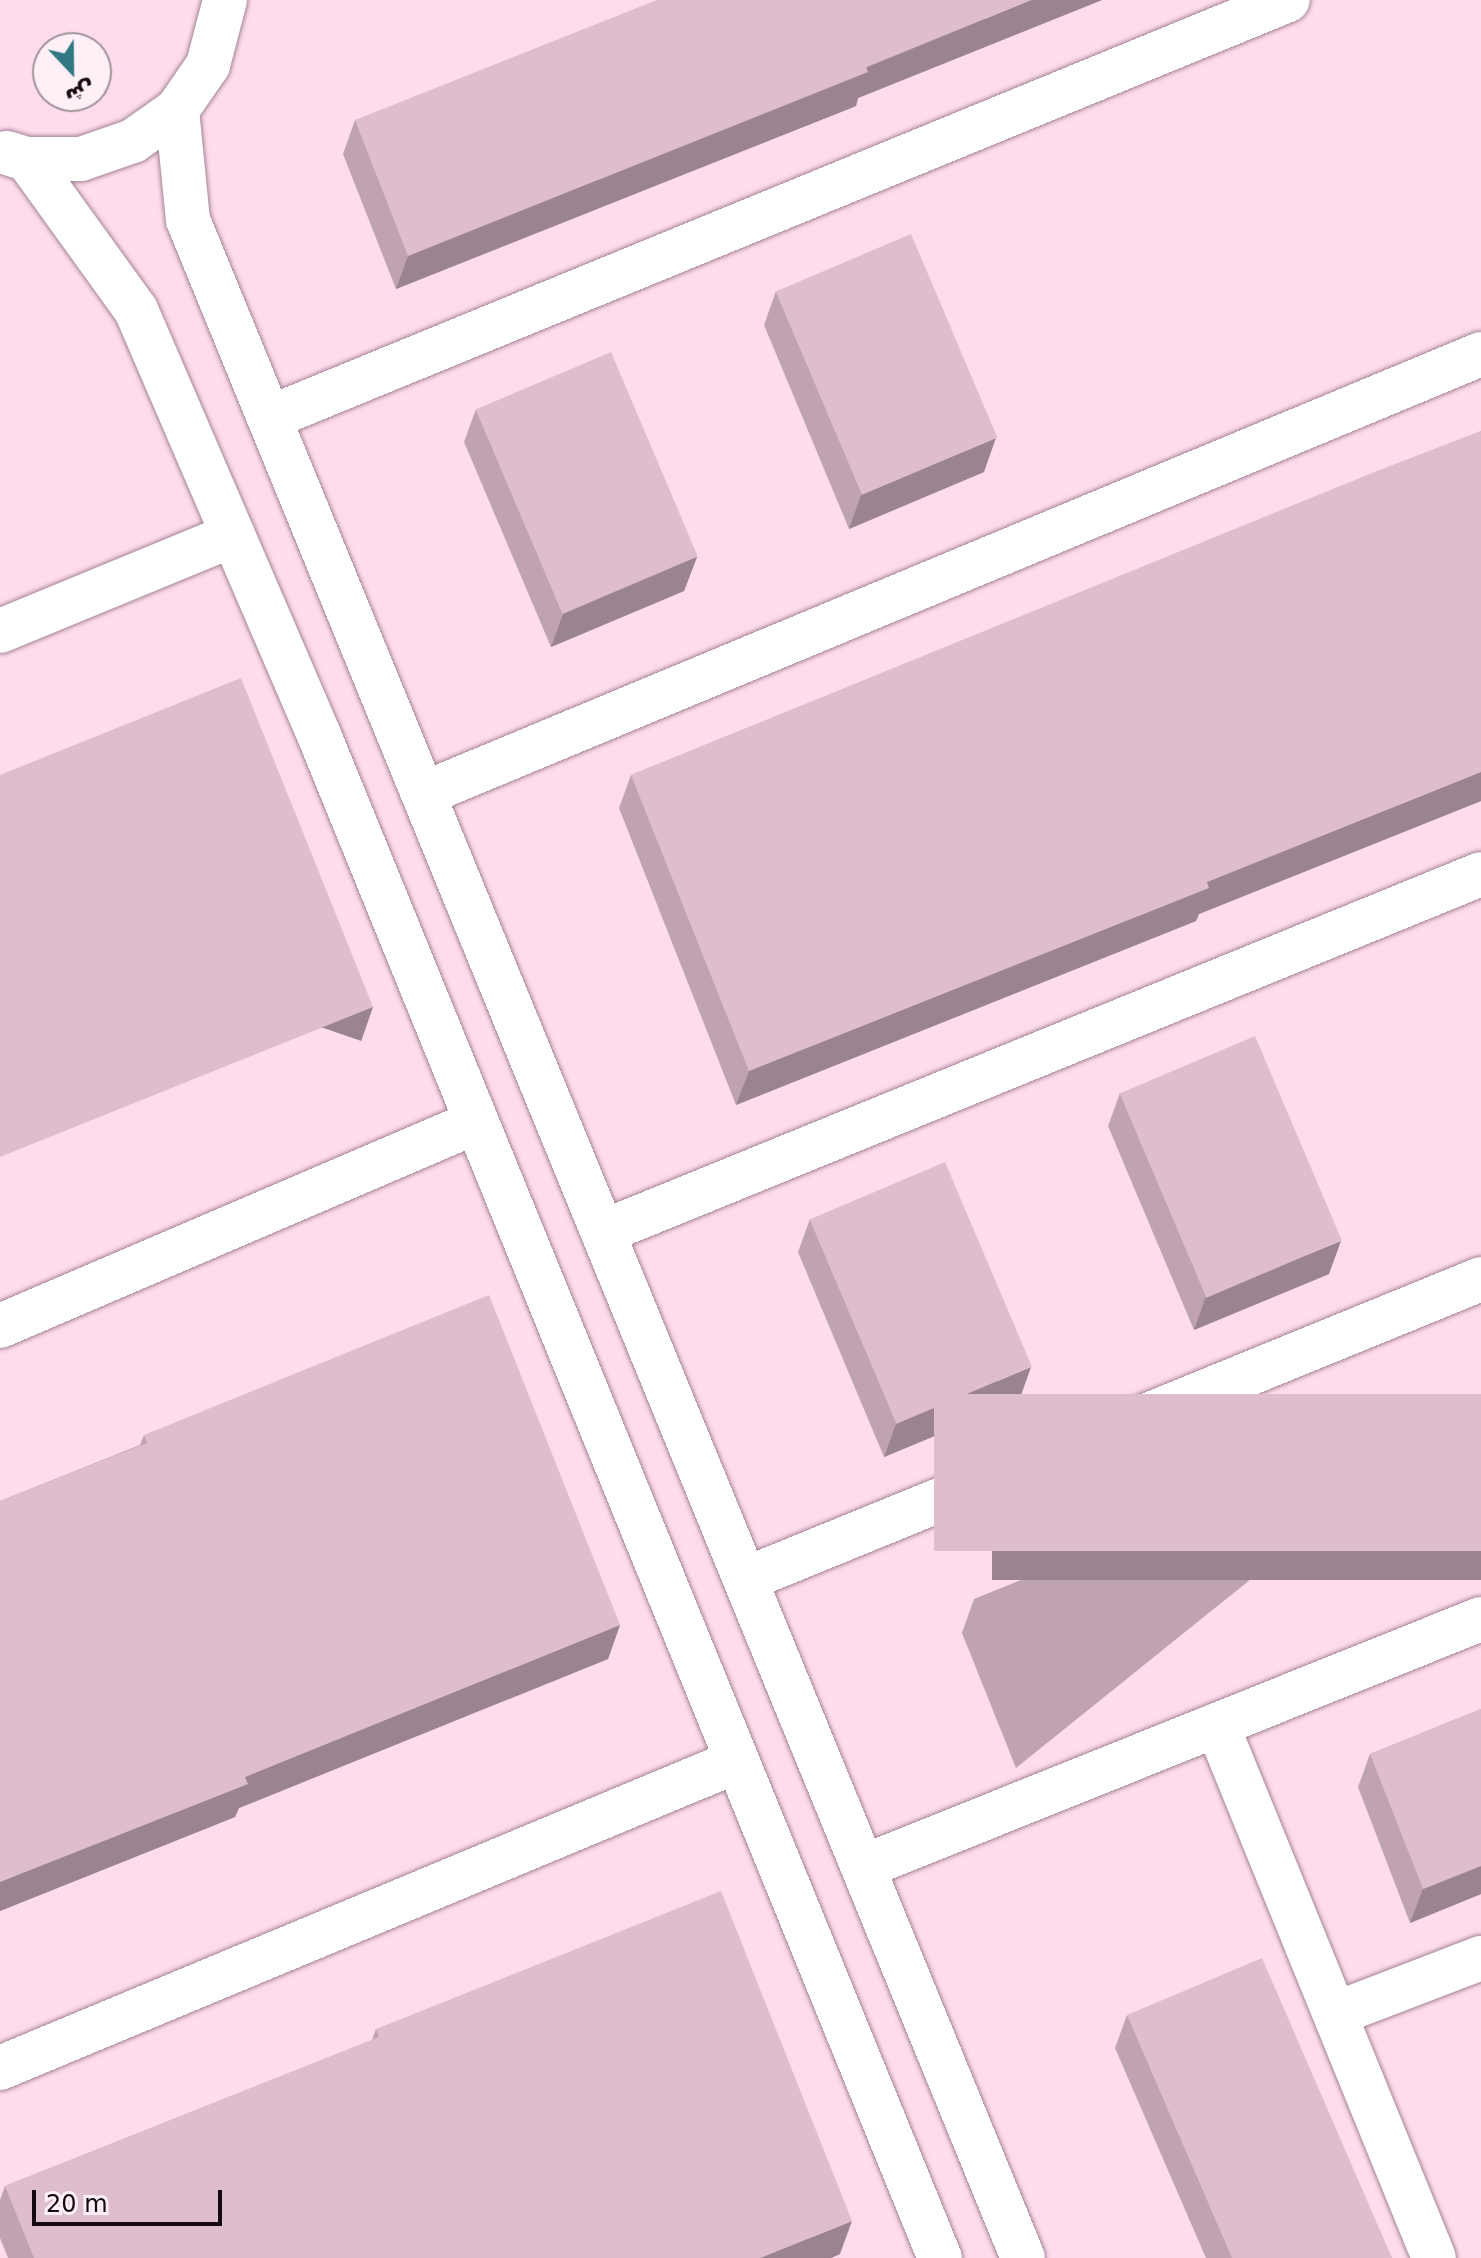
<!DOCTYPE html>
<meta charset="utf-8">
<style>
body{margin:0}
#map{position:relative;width:1481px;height:2258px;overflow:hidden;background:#fedced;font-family:"DejaVu Sans","Noto Sans Arabic",sans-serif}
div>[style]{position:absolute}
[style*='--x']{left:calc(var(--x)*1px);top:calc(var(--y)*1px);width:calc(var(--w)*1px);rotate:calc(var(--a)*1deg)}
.roads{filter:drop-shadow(0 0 2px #a38494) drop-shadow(0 0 2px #a38494)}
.street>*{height:44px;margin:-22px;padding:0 22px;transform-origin:22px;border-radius:22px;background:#fff}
.wall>*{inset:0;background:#bfa3b0}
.shaded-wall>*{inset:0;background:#9b8490;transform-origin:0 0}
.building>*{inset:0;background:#debdcd;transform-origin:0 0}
span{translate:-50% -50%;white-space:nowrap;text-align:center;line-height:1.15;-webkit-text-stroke:7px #fef0f6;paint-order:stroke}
.north{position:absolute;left:32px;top:32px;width:80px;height:80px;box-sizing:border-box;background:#fef0f6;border:2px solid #a1949a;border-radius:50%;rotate:158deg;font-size:22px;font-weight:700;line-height:32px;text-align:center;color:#150a10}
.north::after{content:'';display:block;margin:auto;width:28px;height:36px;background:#317982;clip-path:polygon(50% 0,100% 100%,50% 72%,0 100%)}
.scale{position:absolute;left:32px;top:2190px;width:190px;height:36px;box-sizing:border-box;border:4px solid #150a10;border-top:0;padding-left:10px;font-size:24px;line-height:28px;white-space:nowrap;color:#150a10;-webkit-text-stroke:6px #fef0f6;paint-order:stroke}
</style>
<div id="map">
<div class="roads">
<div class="street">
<div style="--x:177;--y:110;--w:111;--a:84.3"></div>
<div style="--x:188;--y:220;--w:2202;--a:67.72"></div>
<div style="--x:7;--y:153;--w:21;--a:17"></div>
<div style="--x:27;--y:159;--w:54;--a:0"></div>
<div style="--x:81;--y:159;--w:55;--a:-19.1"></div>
<div style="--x:133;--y:141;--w:54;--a:-35.2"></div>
<div style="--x:177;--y:110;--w:55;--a:-55.4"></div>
<div style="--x:208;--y:65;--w:67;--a:-75.3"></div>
<div style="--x:27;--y:159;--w:186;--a:54.2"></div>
<div style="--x:136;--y:310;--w:463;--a:66.7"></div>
<div style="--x:319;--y:735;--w:1645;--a:67.82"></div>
<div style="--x:269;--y:418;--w:1101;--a:-22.3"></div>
<div style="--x:0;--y:631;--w:252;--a:-22.4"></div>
<div style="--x:423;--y:794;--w:1146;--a:-22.58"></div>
<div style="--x:603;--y:1232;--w:948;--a:-22.18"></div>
<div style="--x:0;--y:1326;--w:518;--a:-23.2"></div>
<div style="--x:746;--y:1579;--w:794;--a:-22.2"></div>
<div style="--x:1217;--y:1725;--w:575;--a:67.85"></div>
<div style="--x:863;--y:1867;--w:666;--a:-21.87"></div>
<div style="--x:1335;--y:2014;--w:156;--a:-21"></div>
<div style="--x:0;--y:2068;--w:798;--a:-22.61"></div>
</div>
</div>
<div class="wall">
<div style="clip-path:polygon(1102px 0,858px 98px,856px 106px,396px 289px,343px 154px,355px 120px)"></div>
<div style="clip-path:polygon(776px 291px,984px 472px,849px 529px,764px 325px)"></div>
<div style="clip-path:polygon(476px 409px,697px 557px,684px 591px,551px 647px,464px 442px)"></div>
<div style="clip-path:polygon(1481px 431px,1481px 801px,1199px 914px,1196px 921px,736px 1105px,619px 808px,631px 775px)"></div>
<div style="clip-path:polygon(1120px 1093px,1329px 1274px,1194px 1330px,1108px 1126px)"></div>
<div style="clip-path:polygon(810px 1219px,1019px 1401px,884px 1457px,798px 1252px)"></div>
<div style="clip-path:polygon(1481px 1394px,1016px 1768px,962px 1633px,974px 1599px)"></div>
<div style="clip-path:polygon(144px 1435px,620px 1625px,608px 1659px,239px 1808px,235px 1817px,0 1911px,0 1501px,140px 1445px)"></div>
<div style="clip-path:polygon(1481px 1709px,1481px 1894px,1410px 1923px,1358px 1787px,1370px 1754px)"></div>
<div style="clip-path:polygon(1127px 2015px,1392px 2258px,1206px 2258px,1115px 2048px)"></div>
<div style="clip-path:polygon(376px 2029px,840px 2254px,831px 2258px,8px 2258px,0 2238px,0 2200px,5px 2186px,372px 2040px)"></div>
</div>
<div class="shaded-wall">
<div style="clip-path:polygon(1031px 0,1102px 0,858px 98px,856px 106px,396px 289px,408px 256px)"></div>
<div style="clip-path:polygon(996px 438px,984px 472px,849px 529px,861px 495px)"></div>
<div style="clip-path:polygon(697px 557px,684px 591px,551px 647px,563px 614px)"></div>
<div style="clip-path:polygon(1481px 772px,1481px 801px,1199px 914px,1196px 921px,736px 1105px,749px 1071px,1207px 882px)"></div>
<div style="left:373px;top:1007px;width:36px;height:402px;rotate:109deg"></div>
<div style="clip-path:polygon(1341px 1241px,1329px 1274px,1194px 1330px,1206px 1296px)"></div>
<div style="clip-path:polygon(1031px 1367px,1019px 1401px,884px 1457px,896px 1424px)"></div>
<div style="left:1481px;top:1551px;width:29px;height:489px;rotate:90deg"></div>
<div style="clip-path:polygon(620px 1625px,608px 1659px,239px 1808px,235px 1817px,0 1911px,0 1882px,245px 1777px)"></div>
<div style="clip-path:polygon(1481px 1866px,1481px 1894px,1410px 1923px,1423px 1889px)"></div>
<div style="clip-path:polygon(852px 2221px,840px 2254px,831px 2258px,760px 2258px)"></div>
</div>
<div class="building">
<div style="clip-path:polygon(657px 0,1031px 0,866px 67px,868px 72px,408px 256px,355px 120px)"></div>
<div style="left:911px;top:234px;width:221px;height:147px;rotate:67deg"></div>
<div style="left:611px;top:352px;width:222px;height:147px;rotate:67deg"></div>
<div style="clip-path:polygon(1481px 431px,1481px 772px,1207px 882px,1209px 888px,749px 1071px,631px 775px,1377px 471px)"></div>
<div style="clip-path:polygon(241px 678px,373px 1007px,0 1157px,0 775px)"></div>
<div style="left:1255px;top:1036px;width:222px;height:147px;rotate:67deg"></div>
<div style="left:945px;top:1162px;width:222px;height:147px;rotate:67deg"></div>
<div style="clip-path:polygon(489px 1295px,620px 1625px,245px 1777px,248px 1784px,0 1882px,0 1501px,147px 1443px,144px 1435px)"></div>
<div style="left:1481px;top:1394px;width:157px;height:547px;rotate:90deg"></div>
<div style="clip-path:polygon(1481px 1709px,1481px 1866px,1423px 1889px,1370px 1754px)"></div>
<div style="clip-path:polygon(721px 1891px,852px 2221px,760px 2258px,34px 2258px,5px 2186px,379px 2037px,376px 2029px)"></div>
<div style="clip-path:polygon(1262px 1958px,1392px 2258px,1232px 2258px,1127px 2015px)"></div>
</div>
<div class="north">ش</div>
<div class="scale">20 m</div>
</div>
